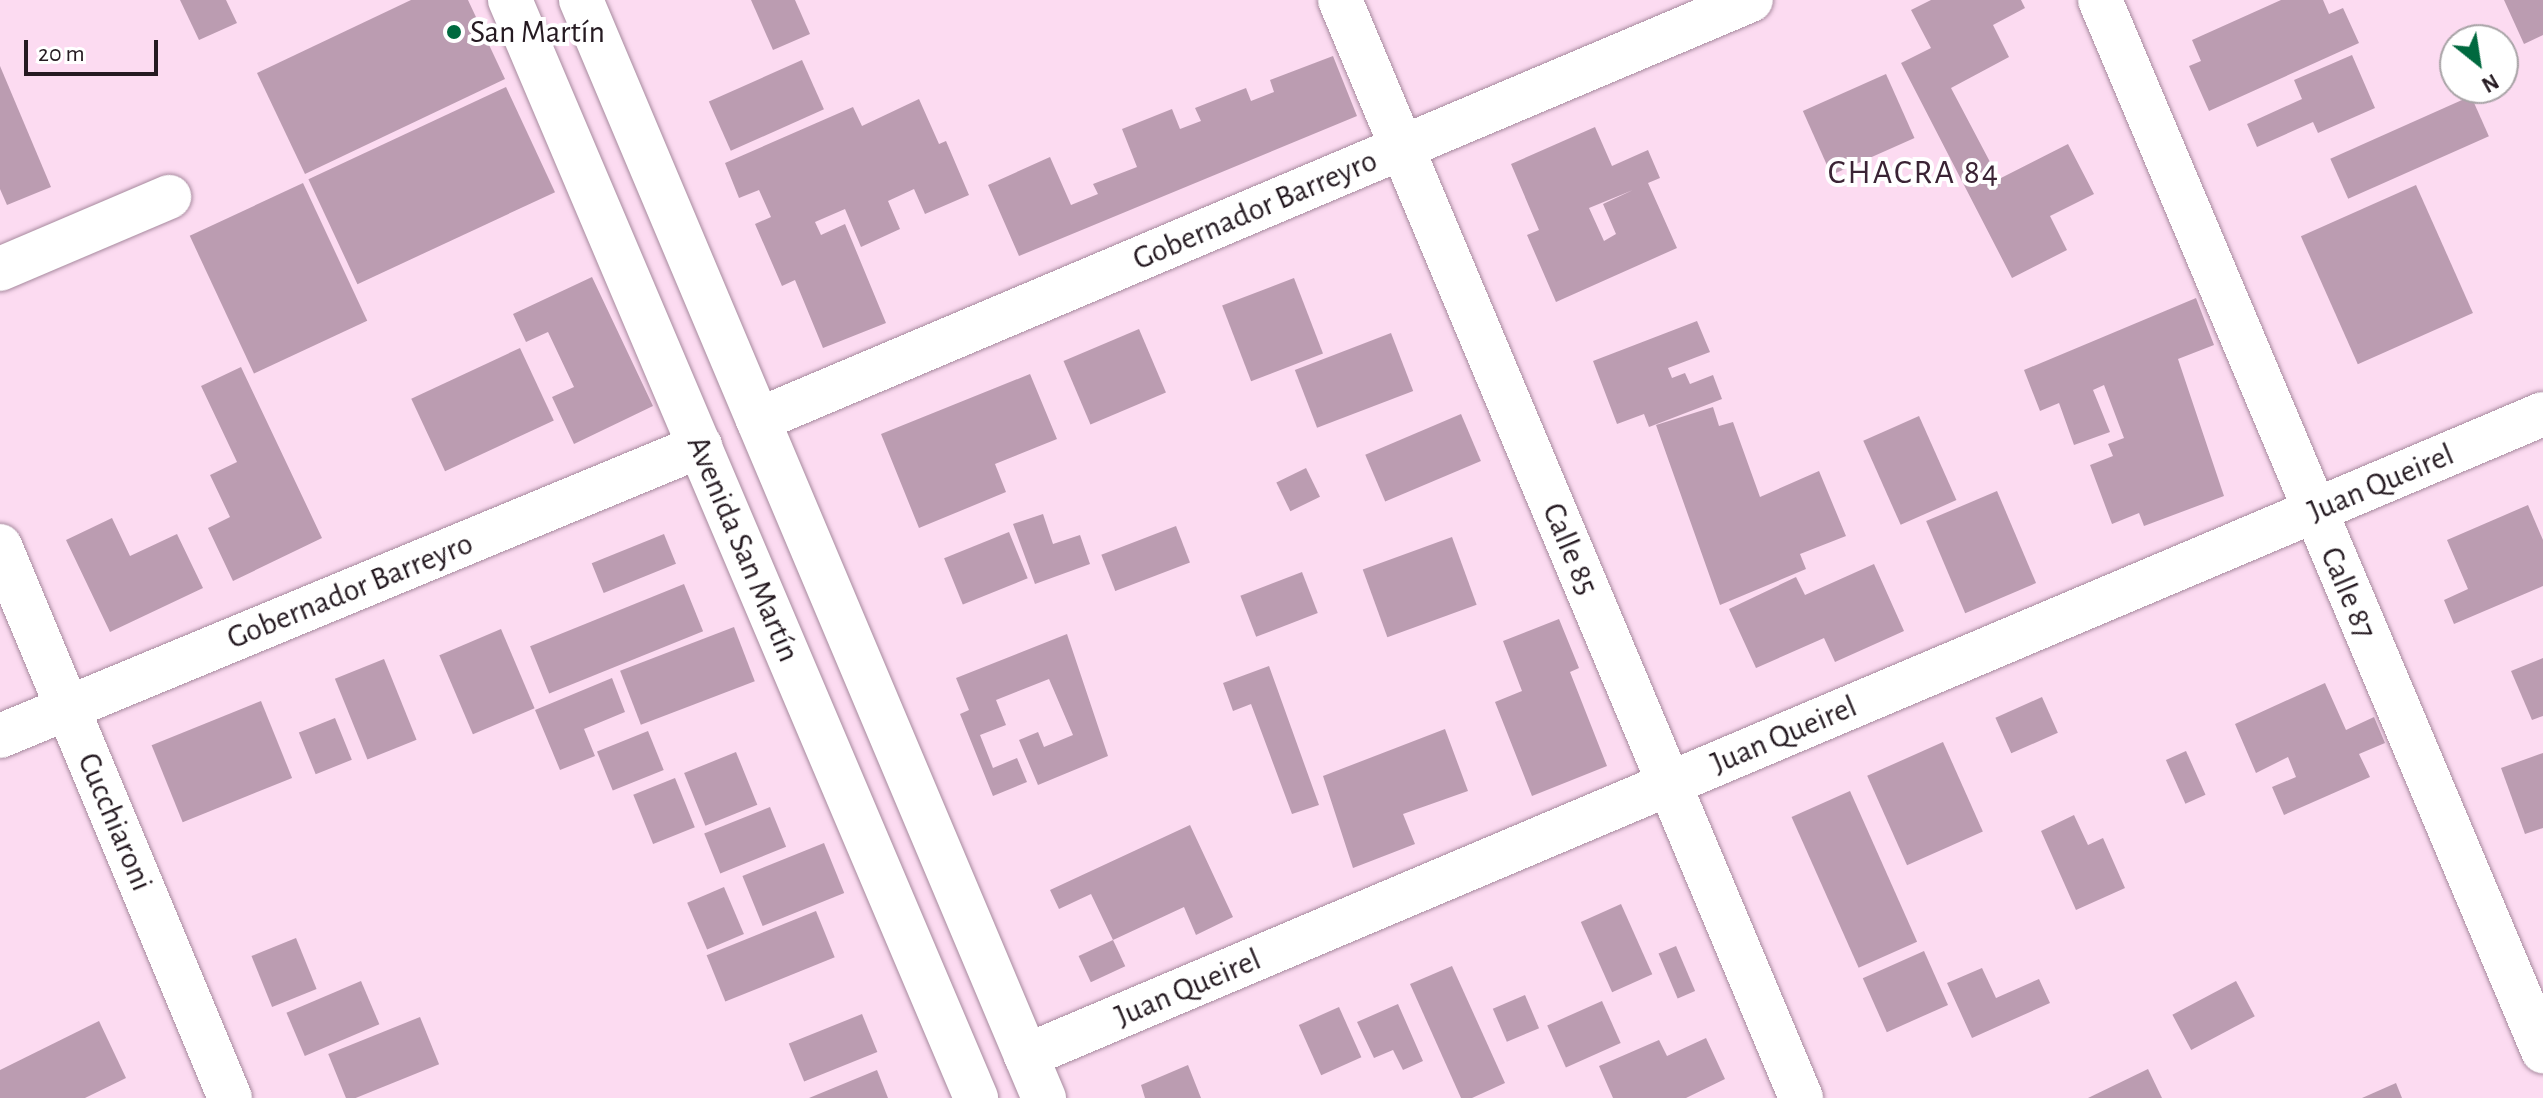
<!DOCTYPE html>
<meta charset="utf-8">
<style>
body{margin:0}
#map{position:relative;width:2543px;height:1098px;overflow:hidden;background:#fcdbf1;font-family:"Alegreya Sans",sans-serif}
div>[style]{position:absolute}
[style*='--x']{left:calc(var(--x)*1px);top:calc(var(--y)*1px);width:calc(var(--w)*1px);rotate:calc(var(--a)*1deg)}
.building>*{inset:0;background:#bb9cb1;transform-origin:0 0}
.roads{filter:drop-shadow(0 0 2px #a78a9e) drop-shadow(0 0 2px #a78a9e)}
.minor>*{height:44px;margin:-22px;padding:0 22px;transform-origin:22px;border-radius:22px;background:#fff}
.major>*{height:44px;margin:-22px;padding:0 22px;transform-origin:22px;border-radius:22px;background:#fff}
.dots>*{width:22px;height:22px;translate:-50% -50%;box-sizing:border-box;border:4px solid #fff;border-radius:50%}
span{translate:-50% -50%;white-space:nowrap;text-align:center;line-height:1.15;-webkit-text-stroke:8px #fff;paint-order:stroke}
.poi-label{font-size:32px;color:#251a21}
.left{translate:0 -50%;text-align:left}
.street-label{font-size:32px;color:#251a21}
.neighbourhood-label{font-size:34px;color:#3a2334;letter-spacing:2px}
.north{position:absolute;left:2439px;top:24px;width:80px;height:80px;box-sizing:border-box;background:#fff;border:2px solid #a8a3a6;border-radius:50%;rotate:150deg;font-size:22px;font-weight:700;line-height:32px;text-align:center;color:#251a21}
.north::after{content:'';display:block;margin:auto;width:28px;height:36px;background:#00693f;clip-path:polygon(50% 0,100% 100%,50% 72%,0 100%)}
.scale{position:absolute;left:24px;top:40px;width:134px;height:36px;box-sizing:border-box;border:4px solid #251a21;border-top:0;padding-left:10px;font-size:24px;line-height:28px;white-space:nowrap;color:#251a21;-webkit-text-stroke:6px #fff;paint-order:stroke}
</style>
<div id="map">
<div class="building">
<div style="clip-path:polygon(180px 0,226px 0,237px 23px,199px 40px)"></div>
<div style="clip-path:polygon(411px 0,468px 0,505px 79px,305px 174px,257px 73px)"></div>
<div style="clip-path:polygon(751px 0,795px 0,810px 34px,773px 50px)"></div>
<div style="clip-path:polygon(1931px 0,2021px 0,2025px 8px,1993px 25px,2009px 57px,1951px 88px,1999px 179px,2068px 144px,2094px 194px,2050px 216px,2067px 250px,2012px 278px,1901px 63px,1931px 48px,1911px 10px)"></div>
<div style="clip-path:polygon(2281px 0,2323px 0,2329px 14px,2343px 8px,2359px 43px,2209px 111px,2189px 66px,2201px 61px,2192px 40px)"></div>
<div style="clip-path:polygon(2504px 0,2543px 0,2543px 35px,2524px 44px)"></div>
<div style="clip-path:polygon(2352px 55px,2375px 108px,2318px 133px,2313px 122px,2257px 147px,2247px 124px,2302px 99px,2294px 80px)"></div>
<div style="clip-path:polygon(1333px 56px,1357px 116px,1019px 256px,988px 185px,1050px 157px,1071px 205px,1098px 194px,1093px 184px,1137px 167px,1122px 129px,1172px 109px,1180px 129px,1201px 121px,1195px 108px,1246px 88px,1251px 101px,1274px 92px,1270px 80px)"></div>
<div style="left:802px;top:60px;width:54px;height:102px;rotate:66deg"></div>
<div style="clip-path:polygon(0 66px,51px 187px,7px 205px,0 189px)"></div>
<div style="left:1886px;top:74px;width:70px;height:91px;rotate:66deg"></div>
<div style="left:506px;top:87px;width:116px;height:218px;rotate:65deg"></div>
<div style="left:2471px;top:96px;width:44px;height:154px;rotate:66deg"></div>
<div style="clip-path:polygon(919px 99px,939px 144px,946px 141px,969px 195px,925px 214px,914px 189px,888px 201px,900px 229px,861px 247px,845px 209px,815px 222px,821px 235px,845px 224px,886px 323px,823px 348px,795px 280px,782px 286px,755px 224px,771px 217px,759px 190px,739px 198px,725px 163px,853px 107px,862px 126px)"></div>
<div style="clip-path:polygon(evenodd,1595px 127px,1612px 166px,1648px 150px,1660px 178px,1648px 183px,1677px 248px,1556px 302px,1527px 235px,1539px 230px,1511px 164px,1595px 127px,1633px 190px,1603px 204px,1616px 234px,1604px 241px,1589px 208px,1633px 190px)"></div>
<div style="left:303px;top:183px;width:152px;height:125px;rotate:65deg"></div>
<div style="left:2416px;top:185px;width:140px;height:126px;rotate:66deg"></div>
<div style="clip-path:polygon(592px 277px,653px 406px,574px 444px,552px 397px,574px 387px,548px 332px,526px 342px,513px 314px)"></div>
<div style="left:1294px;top:278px;width:81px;height:77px;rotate:69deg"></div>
<div style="clip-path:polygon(2196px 298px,2214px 345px,2178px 359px,2224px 496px,2144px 526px,2139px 513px,2112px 524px,2090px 465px,2113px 456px,2108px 444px,2124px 438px,2104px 385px,2093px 390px,2110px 432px,2074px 445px,2059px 403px,2040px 411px,2024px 370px)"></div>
<div style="clip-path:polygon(1697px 321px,1710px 352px,1668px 368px,1672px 378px,1685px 373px,1690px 384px,1713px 375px,1722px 399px,1649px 427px,1644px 414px,1617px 424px,1593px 361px)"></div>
<div style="left:1139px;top:329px;width:69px;height:82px;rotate:67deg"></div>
<div style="left:1391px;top:333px;width:62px;height:103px;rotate:69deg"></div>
<div style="left:520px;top:348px;width:80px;height:120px;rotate:65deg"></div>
<div style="clip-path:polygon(241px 367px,322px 538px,233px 581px,208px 528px,230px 517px,210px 475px,237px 462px,201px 386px)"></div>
<div style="clip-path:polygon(1030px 374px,1057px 439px,995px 464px,1006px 492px,919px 528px,881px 434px)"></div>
<div style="clip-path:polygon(1713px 407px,1719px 426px,1733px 422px,1760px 497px,1819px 471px,1846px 536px,1800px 554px,1806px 569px,1720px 605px,1656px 425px)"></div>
<div style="left:1461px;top:414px;width:51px;height:104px;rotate:67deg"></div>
<div style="left:1919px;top:416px;width:92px;height:61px;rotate:66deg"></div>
<div style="left:1306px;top:468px;width:32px;height:33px;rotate:64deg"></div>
<div style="left:1997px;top:491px;width:100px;height:77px;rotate:67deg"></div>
<div style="clip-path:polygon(2528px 505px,2543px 540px,2543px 586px,2454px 624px,2444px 600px,2468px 589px,2447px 540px)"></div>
<div style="clip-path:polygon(1043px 514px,1053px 544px,1080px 535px,1090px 564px,1035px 584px,1013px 524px)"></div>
<div style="clip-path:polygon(112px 518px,130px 556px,177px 534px,203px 588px,110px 632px,66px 540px)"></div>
<div style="left:1176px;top:526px;width:39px;height:80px;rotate:69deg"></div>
<div style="left:1009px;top:532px;width:50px;height:70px;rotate:68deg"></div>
<div style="left:664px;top:534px;width:32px;height:78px;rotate:68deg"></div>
<div style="left:1452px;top:537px;width:72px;height:95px;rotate:70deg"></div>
<div style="clip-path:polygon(1874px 564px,1904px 631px,1835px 662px,1824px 638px,1756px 668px,1729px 609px,1796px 577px,1805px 595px)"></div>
<div style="left:1302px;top:572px;width:44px;height:66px;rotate:69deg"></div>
<div style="left:684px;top:584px;width:51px;height:166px;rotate:68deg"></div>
<div style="clip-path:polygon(1559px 619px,1579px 668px,1570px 672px,1607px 766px,1532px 796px,1495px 702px,1522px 691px,1503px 641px)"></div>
<div style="left:734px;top:627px;width:58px;height:122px;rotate:69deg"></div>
<div style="left:501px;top:629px;width:86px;height:67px;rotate:67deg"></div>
<div style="clip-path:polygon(1067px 634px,1108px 756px,1038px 785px,1019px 740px,1038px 732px,1044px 747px,1073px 735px,1049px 679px,996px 700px,1006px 725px,980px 735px,993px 768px,1017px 758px,1027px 782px,993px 796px,960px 714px,969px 710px,956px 678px)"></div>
<div style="clip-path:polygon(2543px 658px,2543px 716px,2532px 720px,2511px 671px)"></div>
<div style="left:384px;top:659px;width:87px;height:53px;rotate:68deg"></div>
<div style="clip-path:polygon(1269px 666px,1319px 805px,1292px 814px,1251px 704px,1233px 711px,1223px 683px)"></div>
<div style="clip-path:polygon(612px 678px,625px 712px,584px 729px,595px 756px,560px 770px,535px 710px)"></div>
<div style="clip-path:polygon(2325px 683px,2346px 730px,2374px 717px,2385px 743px,2359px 754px,2370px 777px,2284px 815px,2272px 787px,2296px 777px,2288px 757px,2256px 773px,2235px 724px)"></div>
<div style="left:2042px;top:697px;width:39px;height:51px;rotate:66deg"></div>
<div style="left:261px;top:701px;width:83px;height:118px;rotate:68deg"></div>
<div style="left:335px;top:718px;width:45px;height:39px;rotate:68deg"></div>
<div style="clip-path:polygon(1445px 729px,1468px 791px,1403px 814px,1415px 844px,1353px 868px,1323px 776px)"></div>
<div style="left:648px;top:731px;width:42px;height:55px;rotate:68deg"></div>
<div style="left:1943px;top:742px;width:98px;height:83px;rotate:66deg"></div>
<div style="left:2186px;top:751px;width:48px;height:22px;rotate:66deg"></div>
<div style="left:736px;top:752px;width:57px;height:56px;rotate:68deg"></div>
<div style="clip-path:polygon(2543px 753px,2543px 828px,2525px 834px,2501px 768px)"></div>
<div style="left:675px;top:778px;width:53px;height:45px;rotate:68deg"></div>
<div style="left:1850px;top:791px;width:165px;height:64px;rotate:66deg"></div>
<div style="left:770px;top:807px;width:43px;height:71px;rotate:68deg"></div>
<div style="clip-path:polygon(2074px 815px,2088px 845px,2103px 838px,2125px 888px,2076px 910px,2041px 831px)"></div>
<div style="clip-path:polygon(1190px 825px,1233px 917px,1196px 935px,1184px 907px,1113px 940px,1091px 894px,1059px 909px,1050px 890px)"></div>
<div style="left:824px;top:843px;width:54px;height:88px;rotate:68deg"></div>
<div style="left:724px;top:887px;width:51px;height:40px;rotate:67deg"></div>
<div style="left:1621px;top:904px;width:77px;height:44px;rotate:66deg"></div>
<div style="left:816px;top:911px;width:50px;height:118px;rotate:68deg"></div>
<div style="left:296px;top:938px;width:55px;height:48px;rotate:68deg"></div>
<div style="left:1113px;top:940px;width:29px;height:38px;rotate:65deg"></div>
<div style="left:1676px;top:946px;width:49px;height:19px;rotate:67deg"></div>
<div style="left:1924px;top:951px;width:59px;height:67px;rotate:66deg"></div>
<div style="clip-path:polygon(1452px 966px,1505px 1083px,1472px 1098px,1461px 1098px,1410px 984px)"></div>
<div style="clip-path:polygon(1982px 968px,1996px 998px,2039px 979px,2050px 1003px,1972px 1038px,1947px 983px)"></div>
<div style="left:361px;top:981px;width:47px;height:81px;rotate:67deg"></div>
<div style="left:2236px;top:981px;width:40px;height:72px;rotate:62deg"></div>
<div style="left:1525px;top:995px;width:36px;height:35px;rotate:67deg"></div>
<div style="left:1602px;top:1001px;width:46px;height:60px;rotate:66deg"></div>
<div style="clip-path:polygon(1398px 1004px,1423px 1061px,1403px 1070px,1393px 1050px,1374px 1058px,1357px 1022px)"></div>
<div style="left:1339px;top:1007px;width:55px;height:44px;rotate:66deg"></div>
<div style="left:862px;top:1014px;width:41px;height:79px;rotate:68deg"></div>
<div style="left:420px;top:1017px;width:51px;height:99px;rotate:68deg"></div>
<div style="clip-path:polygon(99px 1021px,126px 1078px,85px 1098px,0 1098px,0 1070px)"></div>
<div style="clip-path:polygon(1706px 1038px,1725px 1079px,1686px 1098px,1613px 1098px,1599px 1066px,1659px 1040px,1667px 1056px)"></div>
<div style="clip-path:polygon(1188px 1065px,1201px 1098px,1145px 1098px,1141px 1085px)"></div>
<div style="clip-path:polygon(2148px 1069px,2162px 1098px,2088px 1098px)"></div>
<div style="clip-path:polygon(877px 1070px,888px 1098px,809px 1098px)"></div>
<div style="clip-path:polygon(2396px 1083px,2402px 1098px,2362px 1098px)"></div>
</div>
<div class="roads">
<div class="minor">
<div style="--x:1340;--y:0;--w:1191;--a:67.22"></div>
<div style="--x:2100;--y:0;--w:1141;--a:67.14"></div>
<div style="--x:0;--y:269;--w:184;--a:-23.1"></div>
<div style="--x:758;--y:420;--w:1078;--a:-22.93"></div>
<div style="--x:0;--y:546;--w:598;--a:67.38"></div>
<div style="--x:0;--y:736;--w:758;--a:-22.5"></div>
<div style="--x:1026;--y:1056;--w:1647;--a:-22.94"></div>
</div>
<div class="major">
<div style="--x:510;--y:0;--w:1193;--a:67"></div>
<div style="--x:581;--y:0;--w:1192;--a:67.14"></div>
</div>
</div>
<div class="dots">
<div style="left:454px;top:32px;background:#00693f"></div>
</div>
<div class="poi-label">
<span class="left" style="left:470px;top:32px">San Martín</span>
</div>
<div class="street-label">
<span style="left:1255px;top:210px;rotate:-23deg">Gobernador Barreyro</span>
<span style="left:2381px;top:483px;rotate:-23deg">Juan Queirel</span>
<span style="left:743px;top:549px;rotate:67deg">Avenida San Martín</span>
<span style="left:1570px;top:549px;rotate:67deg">Calle 85</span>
<span style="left:350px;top:591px;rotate:-22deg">Gobernador Barreyro</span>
<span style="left:2348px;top:593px;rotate:67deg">Calle 87</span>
<span style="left:1784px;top:735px;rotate:-23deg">Juan Queirel</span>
<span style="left:115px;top:822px;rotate:67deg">Cucchiaroni</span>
<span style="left:1188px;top:988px;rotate:-23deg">Juan Queirel</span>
</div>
<div class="neighbourhood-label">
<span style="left:1914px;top:174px">CHACRA 84</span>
</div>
<div class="north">N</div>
<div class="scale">20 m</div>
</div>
